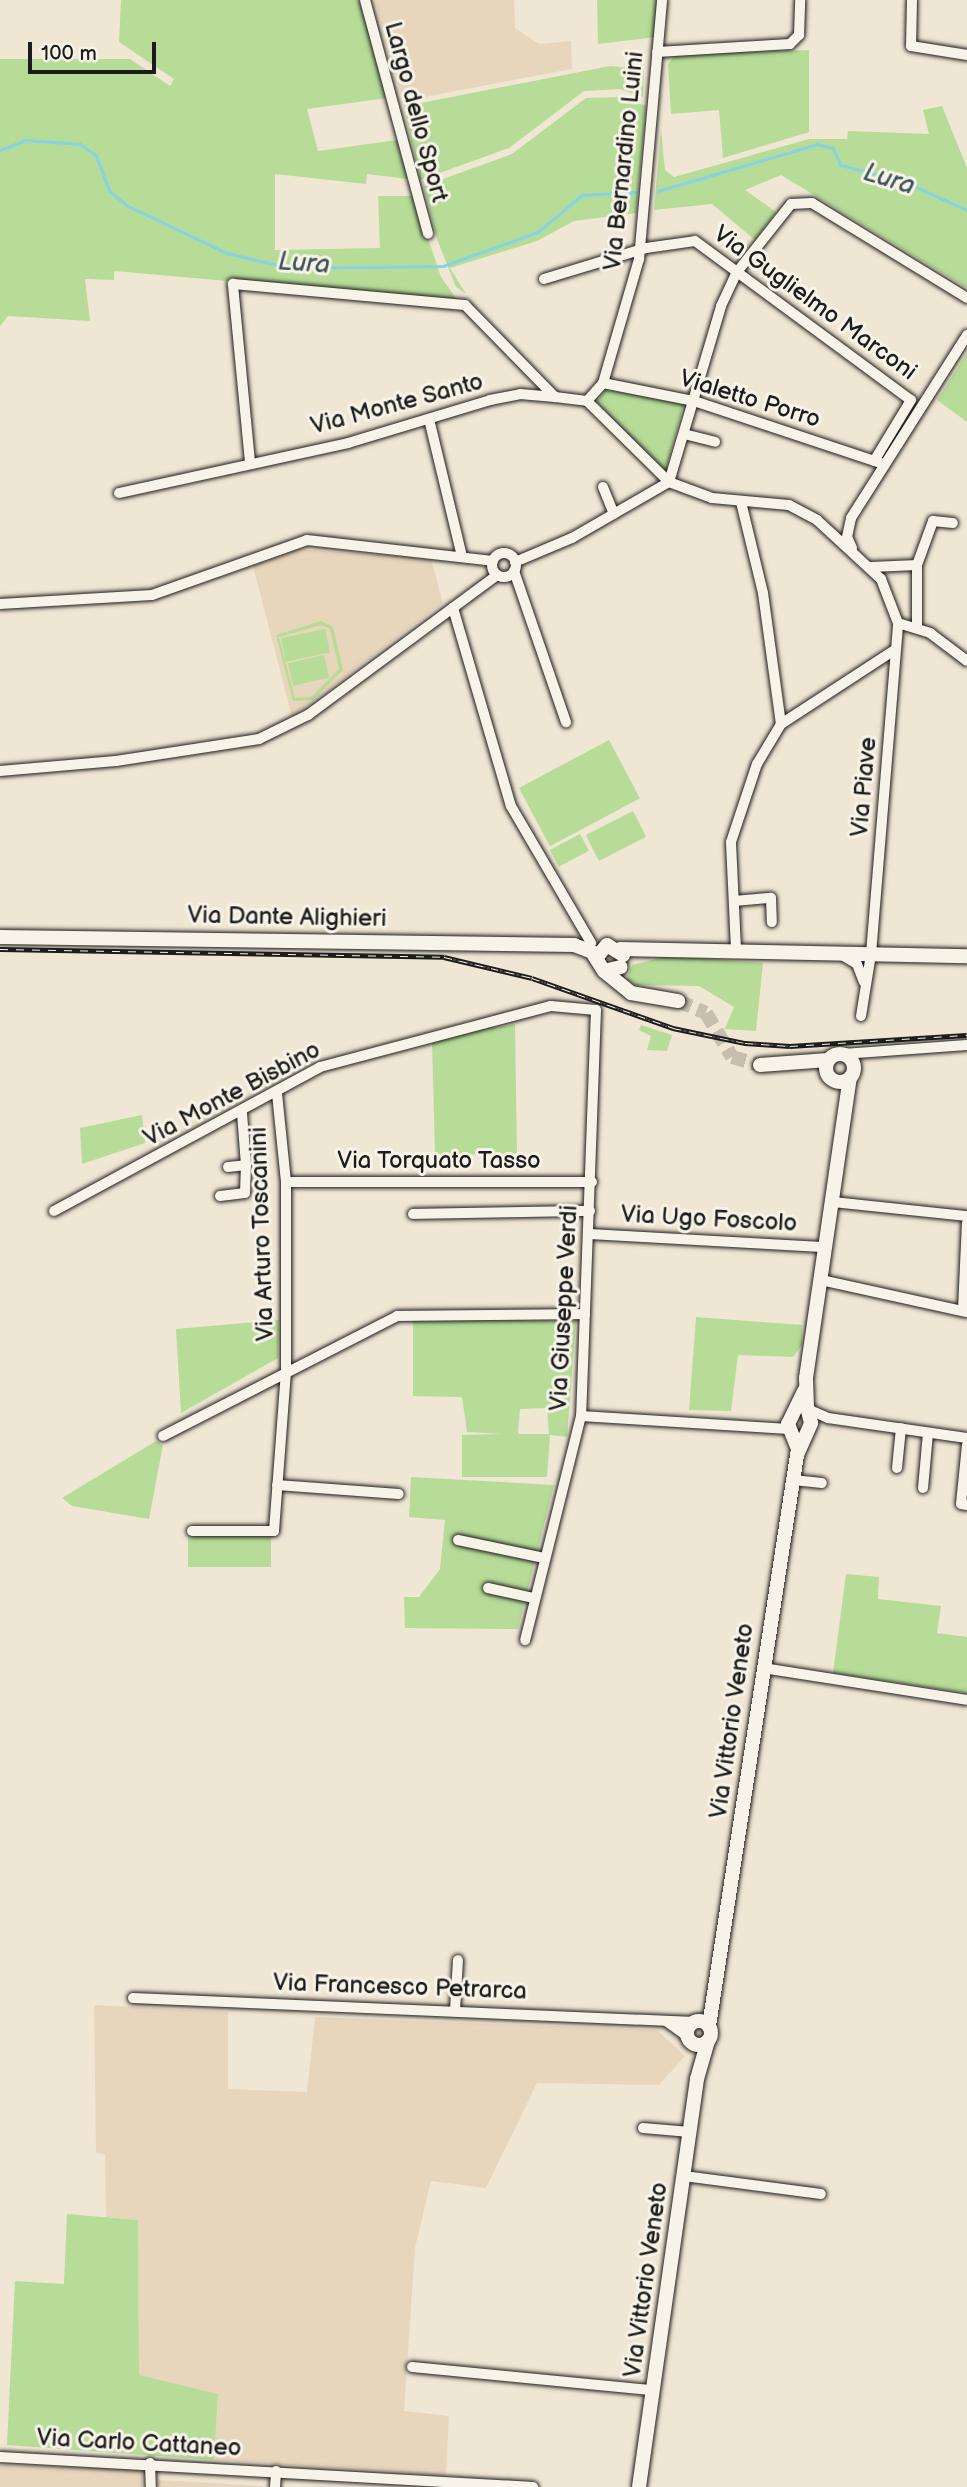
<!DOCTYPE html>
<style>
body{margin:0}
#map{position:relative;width:967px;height:2487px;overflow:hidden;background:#f0e6d4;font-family:"Balsamiq Sans",sans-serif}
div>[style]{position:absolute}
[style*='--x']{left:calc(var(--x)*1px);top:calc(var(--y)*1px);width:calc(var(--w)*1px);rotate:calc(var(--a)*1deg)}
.built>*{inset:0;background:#e7d6bc}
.green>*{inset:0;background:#b6dc98;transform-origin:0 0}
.stream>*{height:2.5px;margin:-1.25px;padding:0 1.25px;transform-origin:1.25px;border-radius:1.25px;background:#85d3e3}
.secondary-tunnel>*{height:14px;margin-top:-7px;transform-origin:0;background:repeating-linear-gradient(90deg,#c6beaf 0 14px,transparent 0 21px)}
.roads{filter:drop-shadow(0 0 2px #1c1c1c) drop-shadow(0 0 2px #1c1c1c)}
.street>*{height:10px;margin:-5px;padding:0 5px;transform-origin:5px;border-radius:5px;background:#f7f3e8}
.street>.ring{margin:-5px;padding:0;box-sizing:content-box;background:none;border:10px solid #f7f3e8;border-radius:50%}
.secondary>*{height:14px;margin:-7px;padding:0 7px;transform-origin:7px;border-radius:7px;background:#f7f3e8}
.secondary>.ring{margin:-7px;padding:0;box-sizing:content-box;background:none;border:14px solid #f7f3e8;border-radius:50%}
.rail>*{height:5px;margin-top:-2.5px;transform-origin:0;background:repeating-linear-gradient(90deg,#f7f3e8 0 8px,#1c1c1c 0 16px);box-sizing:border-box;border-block:2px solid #1c1c1c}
span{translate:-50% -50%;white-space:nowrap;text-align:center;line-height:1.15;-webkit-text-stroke:6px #f7f3e8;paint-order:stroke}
.street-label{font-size:24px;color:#1c1c1c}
.water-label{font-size:26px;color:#3c5358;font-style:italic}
.scale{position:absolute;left:28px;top:42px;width:128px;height:32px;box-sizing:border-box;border:4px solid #1c1c1c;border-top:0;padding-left:9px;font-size:21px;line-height:24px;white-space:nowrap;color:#1c1c1c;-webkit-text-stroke:5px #f7f3e8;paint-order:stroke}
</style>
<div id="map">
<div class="built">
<div style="clip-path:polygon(375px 0,514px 0,515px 28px,539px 44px,571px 41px,572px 69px,403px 101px)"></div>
<div style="clip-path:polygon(298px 549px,431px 559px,443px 603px,292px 717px,253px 566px)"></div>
<div style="clip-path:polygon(94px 2005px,228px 2012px,228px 2089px,307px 2092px,315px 2017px,657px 2030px,685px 2056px,659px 2085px,537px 2083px,486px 2188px,431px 2181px,415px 2248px,404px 2411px,449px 2416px,446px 2475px,214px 2460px,218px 2395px,139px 2375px,138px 2220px,106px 2217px,105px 2154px,96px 2153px)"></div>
<div style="clip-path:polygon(0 2465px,142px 2469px,142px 2487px,0 2487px)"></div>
<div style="clip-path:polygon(158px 2480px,263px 2486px,263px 2487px,158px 2487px)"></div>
</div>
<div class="green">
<div style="clip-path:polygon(121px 0,363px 0,387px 98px,307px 109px,318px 151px,397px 140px,408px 179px,367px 174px,366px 184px,275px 174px,275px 250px,380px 248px,378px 196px,414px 196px,441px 277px,458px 301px,114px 271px,114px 280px,85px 279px,90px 321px,8px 316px,0 326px,0 59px,130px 59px,170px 86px,174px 79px,119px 42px)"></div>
<div style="clip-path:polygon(597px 0,658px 0,656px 37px,598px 44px)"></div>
<div style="clip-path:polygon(809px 50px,809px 132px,723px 158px,719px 110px,671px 114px,668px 64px,676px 54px)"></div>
<div style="clip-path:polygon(610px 66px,644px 69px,643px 97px,620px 89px,584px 91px,509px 148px,420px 180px,403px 101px,418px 98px,421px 103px)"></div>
<div style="clip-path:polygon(620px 97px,646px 106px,636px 213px,574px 221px,537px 241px,450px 268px,466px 294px,456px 287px,437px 239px,424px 186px,512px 154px,586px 98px)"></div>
<div style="clip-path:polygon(942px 106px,967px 168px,967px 288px,781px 175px,745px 190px,776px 212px,755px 240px,712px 204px,654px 210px,661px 129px,665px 170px,674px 177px,809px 139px,847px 139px,848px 131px,929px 134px,923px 110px)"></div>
<div style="clip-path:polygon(967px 353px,967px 422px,937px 400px)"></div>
<div style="clip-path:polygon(605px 390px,684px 403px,665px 472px,597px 402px)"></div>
<div style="clip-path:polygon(evenodd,321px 621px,333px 627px,343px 670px,313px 700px,293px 701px,276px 635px,321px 621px,321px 625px,330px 629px,339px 669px,311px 697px,295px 698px,279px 637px,321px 625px)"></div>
<div style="left:325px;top:629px;width:24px;height:45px;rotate:78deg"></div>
<div style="left:324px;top:655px;width:23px;height:37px;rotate:77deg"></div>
<div style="left:609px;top:740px;width:66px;height:102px;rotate:62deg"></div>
<div style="left:633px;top:811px;width:29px;height:53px;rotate:63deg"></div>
<div style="left:580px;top:834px;width:19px;height:34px;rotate:62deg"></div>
<div style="clip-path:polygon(668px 956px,763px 963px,756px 1031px,725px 1029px,734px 1007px,699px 986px,636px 985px,627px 979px,632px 965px)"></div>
<div style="clip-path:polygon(493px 1022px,493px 1028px,515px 1024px,517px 1155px,435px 1154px,432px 1041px)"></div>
<div style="clip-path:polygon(641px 1025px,672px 1035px,667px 1051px,647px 1050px,651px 1036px,639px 1030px)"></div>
<div style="clip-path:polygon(142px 1115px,145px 1143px,82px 1164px,80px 1128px)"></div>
<div style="clip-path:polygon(696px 1317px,802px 1325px,802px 1345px,793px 1357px,738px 1355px,731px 1411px,689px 1410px)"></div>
<div style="clip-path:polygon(279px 1320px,278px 1358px,181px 1413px,176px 1329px)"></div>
<div style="clip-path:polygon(evenodd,413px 1320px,576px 1321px,567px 1437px,550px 1435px,547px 1477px,462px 1477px,462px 1435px,502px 1434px,467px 1432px,462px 1397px,413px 1396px,413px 1320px,547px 1408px,549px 1434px,518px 1434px,520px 1409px,547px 1408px)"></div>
<div style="clip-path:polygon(156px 1441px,163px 1445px,149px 1519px,72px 1506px,62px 1498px)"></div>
<div style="clip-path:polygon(411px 1477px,554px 1485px,518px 1629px,405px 1628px,404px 1597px,419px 1597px,440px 1569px,445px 1520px,409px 1517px)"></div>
<div style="left:188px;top:1535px;width:83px;height:32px"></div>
<div style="clip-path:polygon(846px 1574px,879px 1577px,878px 1599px,941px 1606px,937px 1633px,967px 1637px,967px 1693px,833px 1673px)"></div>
<div style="clip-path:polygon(67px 2214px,138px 2220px,139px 2375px,218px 2394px,214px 2460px,7px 2445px,15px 2281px,64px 2284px)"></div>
</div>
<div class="stream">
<div style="--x:0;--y:150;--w:28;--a:-21"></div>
<div style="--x:26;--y:140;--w:54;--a:4.2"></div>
<div style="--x:80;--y:144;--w:19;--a:35"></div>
<div style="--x:96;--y:155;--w:39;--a:69"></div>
<div style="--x:110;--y:191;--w:23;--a:40"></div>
<div style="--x:128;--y:206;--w:110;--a:25.4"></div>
<div style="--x:227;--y:253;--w:65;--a:13.4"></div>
<div style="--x:290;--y:268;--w:153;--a:-0.7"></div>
<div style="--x:443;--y:266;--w:101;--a:-19.7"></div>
<div style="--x:538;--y:232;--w:57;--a:-40.1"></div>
<div style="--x:582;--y:195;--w:53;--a:-3.2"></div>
<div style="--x:658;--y:191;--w:167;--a:-16.4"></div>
<div style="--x:818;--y:144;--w:16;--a:15"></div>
<div style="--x:833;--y:148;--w:19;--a:65"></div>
<div style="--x:841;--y:165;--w:64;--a:14.5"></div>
<div style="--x:903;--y:181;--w:70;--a:24.4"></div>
</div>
<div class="secondary-tunnel">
<div style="--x:678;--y:1001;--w:30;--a:23"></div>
<div style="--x:706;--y:1013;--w:51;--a:59.4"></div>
<div style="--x:732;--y:1057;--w:29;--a:16"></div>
</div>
<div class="roads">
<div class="street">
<div style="--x:365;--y:0;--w:242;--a:74.9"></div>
<div style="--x:912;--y:0;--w:46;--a:91.2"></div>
<div style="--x:911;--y:46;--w:57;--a:9.1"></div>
<div style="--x:657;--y:52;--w:133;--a:-3.4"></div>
<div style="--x:790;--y:44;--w:13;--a:-45"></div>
<div style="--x:799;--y:35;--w:35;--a:-88"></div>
<div style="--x:544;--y:279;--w:107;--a:-16.9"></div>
<div style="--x:646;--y:248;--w:49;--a:-8.1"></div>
<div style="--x:695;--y:241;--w:268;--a:36.4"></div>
<div style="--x:911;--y:400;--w:71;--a:121.2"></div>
<div style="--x:603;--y:383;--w:93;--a:11.2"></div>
<div style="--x:694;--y:401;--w:199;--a:18.4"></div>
<div style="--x:587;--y:401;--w:24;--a:-48"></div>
<div style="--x:603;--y:383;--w:129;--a:-73.8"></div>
<div style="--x:639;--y:259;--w:260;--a:-84.9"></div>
<div style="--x:429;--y:419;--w:141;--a:76.5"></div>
<div style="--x:684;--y:434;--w:32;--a:14"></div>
<div style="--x:250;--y:462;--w:179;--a:-95.5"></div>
<div style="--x:233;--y:284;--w:233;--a:5.2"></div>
<div style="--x:465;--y:305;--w:129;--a:45.6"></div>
<div style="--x:555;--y:397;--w:32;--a:7"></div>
<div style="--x:587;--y:401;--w:115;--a:44.6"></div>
<div style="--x:669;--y:482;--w:46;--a:20.4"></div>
<div style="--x:712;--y:498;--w:77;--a:5.2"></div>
<div style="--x:789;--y:505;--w:32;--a:28"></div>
<div style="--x:817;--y:520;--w:87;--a:42.7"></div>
<div style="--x:881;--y:579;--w:47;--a:68.9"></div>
<div style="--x:898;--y:623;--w:34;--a:17"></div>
<div style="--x:930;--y:633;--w:46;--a:37.1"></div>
<div style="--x:669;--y:482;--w:184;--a:-73.5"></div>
<div style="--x:721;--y:306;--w:38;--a:-65"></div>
<div style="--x:737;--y:272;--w:87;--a:-51.5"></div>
<div style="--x:791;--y:204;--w:21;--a:-3"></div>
<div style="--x:812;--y:203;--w:182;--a:31.5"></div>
<div style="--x:603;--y:487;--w:29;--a:68"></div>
<div style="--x:119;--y:493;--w:234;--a:-12.3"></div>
<div style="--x:348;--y:443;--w:148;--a:-16.8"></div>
<div style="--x:490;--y:400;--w:31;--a:-11"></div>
<div style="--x:520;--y:394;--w:35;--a:5"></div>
<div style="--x:741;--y:502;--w:94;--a:76.4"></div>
<div style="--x:763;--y:593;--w:132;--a:82.2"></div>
<div style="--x:852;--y:548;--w:12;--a:-114"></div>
<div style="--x:847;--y:537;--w:19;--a:-78"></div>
<div style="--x:851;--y:518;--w:217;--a:-57.6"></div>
<div class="ring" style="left:492px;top:553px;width:14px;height:14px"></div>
<div style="--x:515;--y:562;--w:62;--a:-22.8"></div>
<div style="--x:572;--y:538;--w:112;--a:-30"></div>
<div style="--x:871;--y:567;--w:46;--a:-2.5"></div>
<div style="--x:514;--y:571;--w:160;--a:71"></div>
<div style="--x:0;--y:604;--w:152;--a:-3.4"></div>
<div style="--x:152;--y:595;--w:164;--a:-19.5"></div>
<div style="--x:307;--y:540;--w:187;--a:6.4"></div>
<div style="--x:453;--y:608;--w:206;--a:73.7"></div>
<div style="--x:511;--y:806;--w:159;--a:59.7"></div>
<div style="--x:917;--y:626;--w:61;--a:-90"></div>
<div style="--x:917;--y:565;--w:47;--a:-70"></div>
<div style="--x:933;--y:521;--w:20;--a:6"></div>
<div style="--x:0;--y:771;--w:116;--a:-4.9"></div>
<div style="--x:116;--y:761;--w:145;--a:-8.7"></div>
<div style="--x:259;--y:739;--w:55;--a:-26.1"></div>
<div style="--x:308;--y:715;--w:235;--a:-36.5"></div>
<div style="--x:734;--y:901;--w:37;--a:-5"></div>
<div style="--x:771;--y:898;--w:24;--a:88"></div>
<div style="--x:736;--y:949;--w:107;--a:-92.7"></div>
<div style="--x:731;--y:842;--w:82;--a:-71.6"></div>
<div style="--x:757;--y:764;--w:47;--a:-59"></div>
<div style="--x:781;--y:724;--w:134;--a:-33.1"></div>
<div style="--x:842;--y:955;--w:17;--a:31"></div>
<div style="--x:857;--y:964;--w:19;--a:69"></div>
<div style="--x:861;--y:1016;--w:63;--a:-80.8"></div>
<div style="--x:871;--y:954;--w:332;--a:-85.3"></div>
<div style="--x:843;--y:1054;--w:124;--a:-4.2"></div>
<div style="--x:228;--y:1167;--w:18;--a:-6"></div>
<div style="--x:246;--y:1165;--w:52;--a:-94.4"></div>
<div style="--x:286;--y:1182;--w:306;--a:0"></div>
<div style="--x:220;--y:1196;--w:25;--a:-7"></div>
<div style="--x:245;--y:1193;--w:28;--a:-88"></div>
<div style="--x:833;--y:1202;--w:135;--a:6"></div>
<div style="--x:54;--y:1211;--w:302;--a:-28.4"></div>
<div style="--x:320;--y:1067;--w:239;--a:-14.8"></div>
<div style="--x:551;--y:1006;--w:45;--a:5.1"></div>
<div style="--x:596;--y:1010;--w:406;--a:92.1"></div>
<div style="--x:581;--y:1416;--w:231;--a:104"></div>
<div style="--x:413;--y:1214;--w:177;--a:-1"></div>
<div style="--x:590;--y:1234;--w:236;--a:3.2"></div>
<div style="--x:821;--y:1280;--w:149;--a:12.4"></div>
<div style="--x:963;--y:1310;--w:87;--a:-87.4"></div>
<div style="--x:810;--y:1410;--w:20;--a:24"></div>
<div style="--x:828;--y:1418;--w:140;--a:8.2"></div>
<div style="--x:581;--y:1416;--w:208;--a:3.6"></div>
<div style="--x:163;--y:1436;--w:263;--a:-27.1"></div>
<div style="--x:397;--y:1316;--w:188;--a:-0.6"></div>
<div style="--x:967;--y:1445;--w:59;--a:95.8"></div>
<div style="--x:961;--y:1504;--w:6;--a:9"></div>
<div style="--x:897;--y:1468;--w:40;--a:-84.3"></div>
<div style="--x:793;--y:1480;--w:29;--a:6"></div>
<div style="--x:277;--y:1485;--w:122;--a:4.2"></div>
<div style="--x:923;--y:1488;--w:55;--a:-84.8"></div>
<div style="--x:192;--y:1531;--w:82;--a:0"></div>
<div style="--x:274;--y:1531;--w:158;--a:-85.7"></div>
<div style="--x:286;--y:1373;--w:191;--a:-90"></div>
<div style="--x:286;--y:1182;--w:88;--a:-95.8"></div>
<div style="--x:458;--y:1540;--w:88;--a:11.8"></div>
<div style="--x:488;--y:1588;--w:47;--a:12.3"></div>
<div style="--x:763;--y:1668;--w:206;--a:8.9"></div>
<div style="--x:133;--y:1998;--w:562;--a:2.45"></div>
<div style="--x:455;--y:2010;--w:50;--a:-86.6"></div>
<div style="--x:666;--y:2021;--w:26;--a:36"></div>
<div style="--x:643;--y:2128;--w:47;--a:4.9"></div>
<div style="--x:684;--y:2176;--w:138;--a:7.5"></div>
<div style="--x:412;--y:2367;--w:242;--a:5.5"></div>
<div style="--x:0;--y:2457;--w:534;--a:3.22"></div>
<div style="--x:150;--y:2463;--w:24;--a:88"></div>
<div style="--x:275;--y:2487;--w:16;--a:-86"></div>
</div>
<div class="secondary">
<div style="--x:0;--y:937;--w:574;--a:0.8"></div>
<div style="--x:574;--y:945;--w:19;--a:21"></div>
<div style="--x:592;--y:952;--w:22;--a:58"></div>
<div style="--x:604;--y:971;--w:17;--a:-13"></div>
<div style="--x:620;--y:949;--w:347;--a:1.2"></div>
<div style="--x:596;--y:958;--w:17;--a:-50"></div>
<div style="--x:607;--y:945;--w:19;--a:32"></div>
<div style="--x:604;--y:971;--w:35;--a:39"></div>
<div style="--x:631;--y:993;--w:48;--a:9.7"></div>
<div class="ring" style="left:826px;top:1054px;width:14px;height:14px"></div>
<div style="--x:760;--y:1065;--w:68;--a:-4.2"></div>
<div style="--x:807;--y:1407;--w:29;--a:-92"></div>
<div style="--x:806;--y:1378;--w:303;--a:-81.7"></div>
<div style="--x:798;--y:1449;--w:27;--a:-112"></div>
<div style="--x:788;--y:1424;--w:37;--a:-64"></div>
<div class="ring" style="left:687px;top:2021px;width:10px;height:10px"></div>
<div style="--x:709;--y:2026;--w:578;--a:-81.24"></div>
<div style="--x:797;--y:1455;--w:35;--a:-66"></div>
<div style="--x:811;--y:1423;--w:16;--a:-104"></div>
<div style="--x:639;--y:2487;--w:412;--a:-81.9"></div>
<div style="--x:697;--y:2079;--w:40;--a:-74"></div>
</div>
</div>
<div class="rail">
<div style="--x:0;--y:949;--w:444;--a:1"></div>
<div style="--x:444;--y:957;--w:90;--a:13.4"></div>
<div style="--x:532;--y:978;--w:150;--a:19.5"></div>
<div style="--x:673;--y:1028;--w:74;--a:11.8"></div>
<div style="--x:745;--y:1043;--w:45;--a:3.8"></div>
<div style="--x:790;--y:1046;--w:177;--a:-3.6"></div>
</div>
<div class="street-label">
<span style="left:416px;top:112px;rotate:75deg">Largo dello Sport</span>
<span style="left:624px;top:161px;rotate:-84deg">Via Bernardino Luini</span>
<span style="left:815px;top:303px;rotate:36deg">Via Guglielmo Marconi</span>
<span style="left:750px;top:399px;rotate:17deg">Vialetto Porro</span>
<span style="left:397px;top:404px;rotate:-15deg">Via Monte Santo</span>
<span style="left:864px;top:787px;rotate:-85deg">Via Piave</span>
<span style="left:287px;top:917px;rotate:1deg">Via Dante Alighieri</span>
<span style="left:232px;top:1094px;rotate:-28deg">Via Monte Bisbino</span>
<span style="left:439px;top:1161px">Via Torquato Tasso</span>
<span style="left:709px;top:1219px;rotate:3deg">Via Ugo Foscolo</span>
<span style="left:262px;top:1234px;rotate:-92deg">Via Arturo Toscanini</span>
<span style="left:564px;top:1308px;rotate:-87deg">Via Giuseppe Verdi</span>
<span style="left:732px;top:1721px;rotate:-82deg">Via Vittorio Veneto</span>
<span style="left:400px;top:1987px;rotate:2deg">Via Francesco Petrarca</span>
<span style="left:646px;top:2280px;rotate:-82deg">Via Vittorio Veneto</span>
<span style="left:139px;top:2443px;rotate:3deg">Via Carlo Cattaneo</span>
</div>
<div class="water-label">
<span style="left:889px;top:180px;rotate:17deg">Lura</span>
<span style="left:304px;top:264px;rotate:4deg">Lura</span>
</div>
<div class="scale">100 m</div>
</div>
